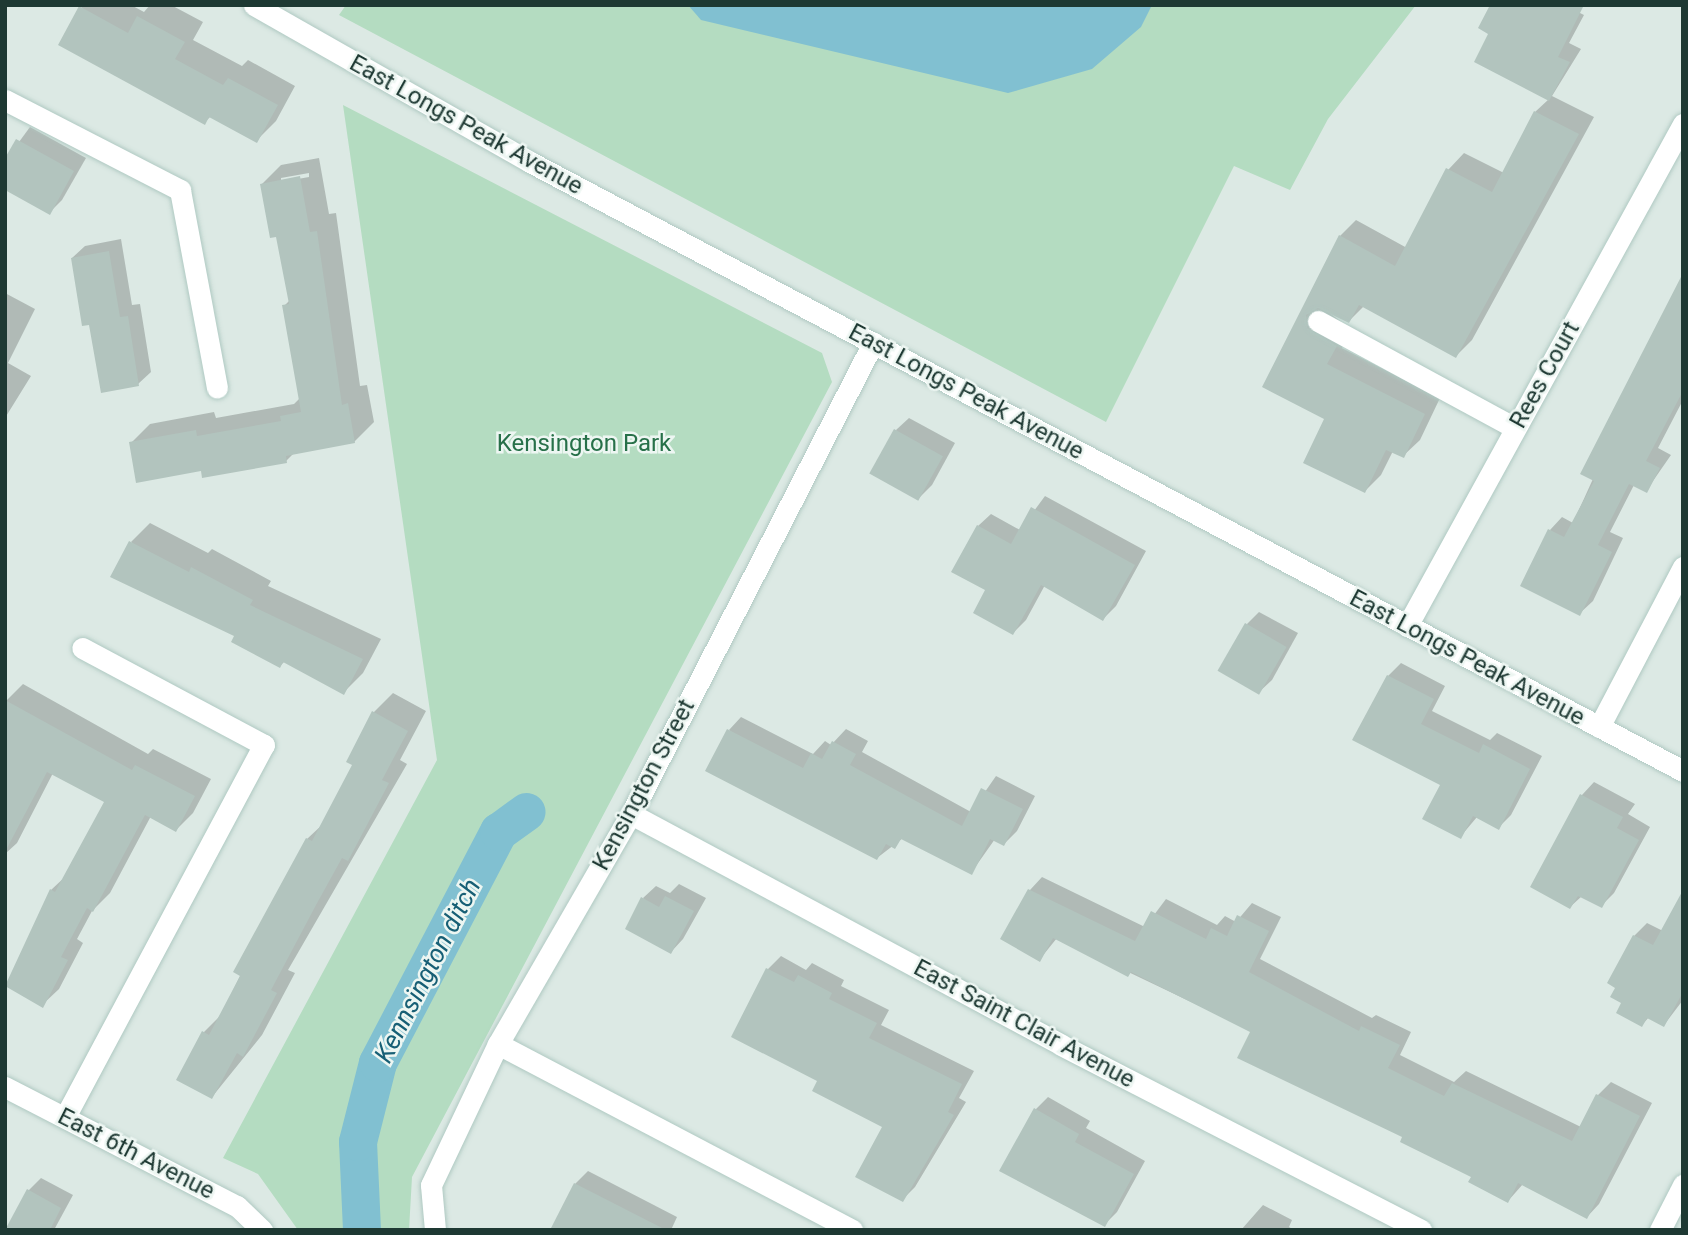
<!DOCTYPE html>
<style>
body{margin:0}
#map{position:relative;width:1688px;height:1235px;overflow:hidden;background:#dce9e4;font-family:Roboto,sans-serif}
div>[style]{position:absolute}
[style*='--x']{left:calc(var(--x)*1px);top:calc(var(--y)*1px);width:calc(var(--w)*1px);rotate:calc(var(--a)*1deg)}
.green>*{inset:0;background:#b4dcc1}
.water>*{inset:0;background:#81c0d1}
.shadow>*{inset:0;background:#0003}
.canal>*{height:38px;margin:-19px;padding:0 19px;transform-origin:19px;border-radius:19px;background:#81c0d1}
.building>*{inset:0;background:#b2c4be;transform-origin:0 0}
.roads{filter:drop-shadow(0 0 2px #afc9c2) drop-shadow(0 0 2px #afc9c2)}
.lane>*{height:21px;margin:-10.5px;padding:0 10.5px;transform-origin:10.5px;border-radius:10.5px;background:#fff}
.street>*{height:21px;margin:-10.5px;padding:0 10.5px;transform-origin:10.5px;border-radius:10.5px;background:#fff}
.secondary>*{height:21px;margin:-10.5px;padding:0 10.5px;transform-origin:10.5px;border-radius:10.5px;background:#fff}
span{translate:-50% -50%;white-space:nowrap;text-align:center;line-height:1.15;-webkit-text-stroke:5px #edf6f2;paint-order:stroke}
.street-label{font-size:24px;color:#1e3933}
.park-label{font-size:24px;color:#277049}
.water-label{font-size:26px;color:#175f75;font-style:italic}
.frame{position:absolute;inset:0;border:7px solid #1e3933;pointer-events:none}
</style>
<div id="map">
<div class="green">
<div style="clip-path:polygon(346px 5px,1416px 5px,1328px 119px,1290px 190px,1234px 166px,1106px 422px,339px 15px)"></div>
<div style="clip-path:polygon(343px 105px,822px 353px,832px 382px,412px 1177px,409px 1230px,298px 1230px,258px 1174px,223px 1158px,437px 760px)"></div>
</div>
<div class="water">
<div style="clip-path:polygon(688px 5px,1152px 5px,1141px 27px,1092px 69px,1008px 93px,701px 20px)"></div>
</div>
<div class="shadow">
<div style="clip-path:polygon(131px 5px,144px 12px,150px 5px,171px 5px,203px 22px,193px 40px,242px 66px,248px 60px,295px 86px,276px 121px,257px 140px,211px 116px,204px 123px,81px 7px)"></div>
<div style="clip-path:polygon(1564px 5px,1584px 15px,1569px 43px,1581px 49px,1552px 96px,1594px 117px,1472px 340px,1456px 356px,1364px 306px,1349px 321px,1323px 308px,1352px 330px,1342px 348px,1440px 398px,1420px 440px,1403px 456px,1393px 451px,1381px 475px,1365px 491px,1327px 418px,1265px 387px,1340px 236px,1356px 220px,1407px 248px,1448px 170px,1464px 153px,1504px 173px,1535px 112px,1549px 99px)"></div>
<div style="clip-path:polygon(30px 127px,86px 158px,62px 200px,49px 213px,5px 161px)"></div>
<div style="clip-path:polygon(evenodd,319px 158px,329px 214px,336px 213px,360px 386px,367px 385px,374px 422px,354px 442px,295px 452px,286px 461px,202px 469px,131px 443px,150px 424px,214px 412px,216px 418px,294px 404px,301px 397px,284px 306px,290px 300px,278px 235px,262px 184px,281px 165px,319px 158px,309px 173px,309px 177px,281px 182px,281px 178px,309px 173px)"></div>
<div style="clip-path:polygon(121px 239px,132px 305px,140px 304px,151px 372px,138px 384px,91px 323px,72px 258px,85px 246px)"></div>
<div style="clip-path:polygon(1683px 280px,1683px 400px,1658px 448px,1671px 455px,1646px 491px,1634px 485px,1610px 532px,1623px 538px,1593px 601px,1580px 613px,1550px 530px,1562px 517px,1573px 523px)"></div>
<div style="clip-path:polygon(5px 293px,35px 309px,8px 363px,31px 376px,5px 418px)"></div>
<div style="clip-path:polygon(909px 418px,955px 443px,932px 485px,919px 498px,896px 430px)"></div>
<div style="clip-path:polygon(1045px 496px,1146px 551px,1116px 606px,1103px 619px,1045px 585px,1026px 620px,1013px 633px,988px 590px,978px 526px,991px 514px,1020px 530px)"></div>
<div style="clip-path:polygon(150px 523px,208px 553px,212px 549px,271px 581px,268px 586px,381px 639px,363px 673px,344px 692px,285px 661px,280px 666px,237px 635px,131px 542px)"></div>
<div style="clip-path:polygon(1259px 612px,1298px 633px,1272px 680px,1259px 692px,1247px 624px)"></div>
<div style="clip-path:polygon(1401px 663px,1445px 686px,1432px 711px,1490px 740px,1497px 733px,1542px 756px,1511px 815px,1498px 828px,1477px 817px,1461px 836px,1442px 784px,1388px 676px)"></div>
<div style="clip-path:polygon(23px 684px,148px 754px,153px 749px,211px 779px,193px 813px,176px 830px,151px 816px,110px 893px,92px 911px,77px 939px,83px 943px,59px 989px,42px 1005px,51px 890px,67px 875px,106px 801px,53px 773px,17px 843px,5px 854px,5px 702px)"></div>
<div style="clip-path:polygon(393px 693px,426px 711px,400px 760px,407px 764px,288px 970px,295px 973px,262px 1035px,212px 1097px,204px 1032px,221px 1015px,307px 839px,323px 824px,354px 764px,374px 712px)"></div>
<div style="clip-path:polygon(741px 717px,813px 754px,825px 741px,831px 745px,846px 729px,868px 741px,862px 752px,971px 812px,996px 776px,1035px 796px,1017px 831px,1004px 844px,995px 839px,971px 873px,903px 838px,877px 858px,729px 730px)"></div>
<div style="clip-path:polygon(1594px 782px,1635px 804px,1628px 814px,1650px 827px,1614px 893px,1601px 906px,1582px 896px,1570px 907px,1582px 795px)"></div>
<div style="clip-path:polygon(1042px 877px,1145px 927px,1166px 899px,1217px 925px,1225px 916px,1236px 922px,1252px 903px,1281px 917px,1260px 959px,1372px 1018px,1376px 1015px,1411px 1032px,1400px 1055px,1454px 1082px,1466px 1071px,1581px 1127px,1598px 1095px,1611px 1082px,1652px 1103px,1599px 1204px,1587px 1217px,1523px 1184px,1508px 1201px,1252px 1031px,1057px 938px,1040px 959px,1002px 939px,1030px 890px)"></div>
<div style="clip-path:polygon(679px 884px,706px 898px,683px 939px,671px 952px,643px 898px,656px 886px,670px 893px)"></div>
<div style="clip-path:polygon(1683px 900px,1683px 1000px,1664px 1025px,1649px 1017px,1642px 1025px,1618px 987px,1609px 982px,1634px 936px,1647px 923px,1663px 931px)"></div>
<div style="clip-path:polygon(781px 956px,806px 970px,812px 963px,844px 980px,841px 986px,889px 1010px,881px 1025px,974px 1071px,959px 1098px,966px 1102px,915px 1187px,902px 1200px,884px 1126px,820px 1080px,734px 1036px,768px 969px)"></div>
<div style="clip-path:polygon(1048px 1097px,1090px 1121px,1086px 1128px,1145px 1161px,1117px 1212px,1104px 1225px,1035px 1110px)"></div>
<div style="clip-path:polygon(588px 1171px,677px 1217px,671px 1230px,552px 1230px,575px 1184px)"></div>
<div style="clip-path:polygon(41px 1178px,73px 1195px,54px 1230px,7px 1230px,29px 1190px)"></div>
<div style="clip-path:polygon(1263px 1205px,1292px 1220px,1289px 1227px,1294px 1230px,1241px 1230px)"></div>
</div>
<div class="canal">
<div style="--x:362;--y:1230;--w:88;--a:-92.6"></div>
<div style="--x:358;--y:1142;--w:81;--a:-75.8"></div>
<div style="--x:378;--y:1063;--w:261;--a:-62.4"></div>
<div style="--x:499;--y:832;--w:34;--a:-36"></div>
</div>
<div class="building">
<div style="clip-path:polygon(1490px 5px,1584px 5px,1558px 57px,1570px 62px,1549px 101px,1474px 62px,1488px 34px,1478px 28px)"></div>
<div style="clip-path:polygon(79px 6px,128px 33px,137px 16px,185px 42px,175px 59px,223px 85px,228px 78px,278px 105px,257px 143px,209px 117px,205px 125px,58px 45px)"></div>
<div style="clip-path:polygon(1534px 111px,1579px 134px,1456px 358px,1359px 305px,1349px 323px,1318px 308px,1306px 315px,1307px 328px,1337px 346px,1327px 364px,1425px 414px,1404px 458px,1386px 450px,1365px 493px,1303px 463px,1324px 419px,1262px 387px,1339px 235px,1395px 266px,1446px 168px,1492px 192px)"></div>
<div style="clip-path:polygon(16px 139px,74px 171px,50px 215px,5px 190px,5px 158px)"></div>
<div style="clip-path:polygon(300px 176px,310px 232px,317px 231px,342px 405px,348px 403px,355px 443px,286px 456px,287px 463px,202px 478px,201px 471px,136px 483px,129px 442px,196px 430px,197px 436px,281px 421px,280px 416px,301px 412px,282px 305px,289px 304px,276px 237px,270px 238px,260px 184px)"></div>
<div style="clip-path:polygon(109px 251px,120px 317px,128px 316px,139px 386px,101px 393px,89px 325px,82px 326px,71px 258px)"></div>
<div style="clip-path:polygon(1683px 273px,1683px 391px,1646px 461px,1660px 468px,1647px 493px,1629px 484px,1598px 545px,1612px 552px,1580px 616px,1520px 586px,1548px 529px,1564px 537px,1594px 481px,1580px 474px)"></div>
<div style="left:894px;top:429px;width:56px;height:51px;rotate:29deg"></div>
<div style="clip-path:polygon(1031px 507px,1135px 565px,1103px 621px,1041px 585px,1013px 635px,973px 613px,985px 590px,951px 572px,977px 525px,1011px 544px)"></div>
<div style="clip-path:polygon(129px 541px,189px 572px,191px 567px,253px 600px,250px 605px,363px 659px,344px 695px,283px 662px,280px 668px,231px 642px,234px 636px,110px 577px)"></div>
<div style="left:1245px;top:623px;width:48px;height:55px;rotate:30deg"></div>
<div style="clip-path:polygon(1387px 675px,1434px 699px,1421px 724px,1479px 753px,1483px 744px,1530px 769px,1499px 830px,1473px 816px,1461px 839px,1422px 819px,1440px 785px,1352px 740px)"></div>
<div style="clip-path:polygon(5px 700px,132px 770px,135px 765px,195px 796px,176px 832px,145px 815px,93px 912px,87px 908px,61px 957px,68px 960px,43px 1008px,5px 986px,50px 889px,55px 892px,104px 802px,47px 772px,5px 852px)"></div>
<div style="clip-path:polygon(372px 711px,408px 731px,382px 780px,389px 783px,348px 861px,342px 858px,316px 905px,271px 990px,277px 993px,243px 1057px,237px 1053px,212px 1099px,176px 1080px,202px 1031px,209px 1035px,240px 976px,233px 972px,306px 838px,312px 841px,352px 765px,346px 762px)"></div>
<div style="clip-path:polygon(727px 729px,803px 768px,811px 753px,822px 759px,832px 741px,856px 754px,850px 765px,962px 826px,981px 788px,1023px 809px,1004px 846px,990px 839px,972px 875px,901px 839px,895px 849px,886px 844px,877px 860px,705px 771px)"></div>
<div style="clip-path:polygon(1580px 794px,1623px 817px,1617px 828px,1639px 840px,1602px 908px,1578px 896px,1570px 909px,1530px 887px)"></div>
<div style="clip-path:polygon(1028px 889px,1135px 941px,1151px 911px,1206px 939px,1211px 928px,1227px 936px,1237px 915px,1269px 931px,1249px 972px,1359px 1031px,1361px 1026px,1400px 1045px,1388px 1068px,1444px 1096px,1452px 1083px,1572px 1141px,1596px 1094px,1640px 1116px,1587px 1219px,1518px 1183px,1508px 1203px,1468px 1182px,1471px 1177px,1400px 1142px,1402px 1137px,1237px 1058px,1250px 1032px,1131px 972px,1128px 977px,1053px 938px,1040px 962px,1000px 939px)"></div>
<div style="clip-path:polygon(1683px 890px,1683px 992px,1664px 1027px,1647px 1018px,1642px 1027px,1616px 1013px,1621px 1003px,1610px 997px,1615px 988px,1607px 983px,1633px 935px,1653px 945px)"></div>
<div style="clip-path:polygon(665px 896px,694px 911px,671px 954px,625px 929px,641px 897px,659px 907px)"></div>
<div style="clip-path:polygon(766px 968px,794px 982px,798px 975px,832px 993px,829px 999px,877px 1023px,869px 1038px,962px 1084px,948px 1112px,954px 1115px,903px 1202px,855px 1177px,882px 1127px,812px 1091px,817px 1081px,731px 1037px)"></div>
<div style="clip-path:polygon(1034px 1108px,1079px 1134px,1075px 1142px,1134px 1174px,1105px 1227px,999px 1171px)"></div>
<div style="clip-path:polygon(574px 1183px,666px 1230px,550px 1230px)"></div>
<div style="clip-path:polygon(27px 1189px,61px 1208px,50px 1230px,5px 1230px)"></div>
</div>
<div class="roads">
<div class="lane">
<div style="--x:5;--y:100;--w:197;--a:27.2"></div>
<div style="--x:180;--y:190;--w:201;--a:79.4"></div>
<div style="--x:1318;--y:321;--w:224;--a:28.5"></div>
<div style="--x:1599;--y:727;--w:181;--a:-62.3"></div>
<div style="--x:498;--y:1044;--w:400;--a:27.7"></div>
<div style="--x:65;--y:1117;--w:422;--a:-61.9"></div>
<div style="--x:264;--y:745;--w:206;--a:-151.9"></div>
</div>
<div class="street">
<div style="--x:1407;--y:626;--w:573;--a:-61.2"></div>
<div style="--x:631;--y:814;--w:488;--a:28.2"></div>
<div style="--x:1061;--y:1045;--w:405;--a:27.2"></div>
<div style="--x:5;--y:1087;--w:261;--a:27.2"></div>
<div style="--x:237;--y:1206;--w:35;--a:44"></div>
<div style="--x:435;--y:1230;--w:45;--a:-95.1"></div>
<div style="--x:431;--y:1185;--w:156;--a:-64.6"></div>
<div style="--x:498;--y:1044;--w:266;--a:-60"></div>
<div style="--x:631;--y:814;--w:530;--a:-62.81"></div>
</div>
<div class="secondary">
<div style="--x:254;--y:5;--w:318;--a:29.6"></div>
<div style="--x:530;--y:162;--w:1304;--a:27.84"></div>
<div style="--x:1660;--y:1230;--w:51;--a:-62.9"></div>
</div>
</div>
<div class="street-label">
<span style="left:466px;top:125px;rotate:29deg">East Longs Peak Avenue</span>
<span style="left:1545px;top:375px;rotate:-61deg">Rees Court</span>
<span style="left:966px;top:392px;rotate:28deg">East Longs Peak Avenue</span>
<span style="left:1467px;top:658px;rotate:28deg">East Longs Peak Avenue</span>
<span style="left:644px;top:785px;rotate:-62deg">Kensington Street</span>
<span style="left:1024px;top:1024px;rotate:28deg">East Saint Clair Avenue</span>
<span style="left:136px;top:1154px;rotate:27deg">East 6th Avenue</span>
</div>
<div class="park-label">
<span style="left:584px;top:444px">Kensington Park</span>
</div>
<div class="water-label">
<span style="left:428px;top:971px;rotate:-63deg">Kennsington ditch</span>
</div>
<div class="frame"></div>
</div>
